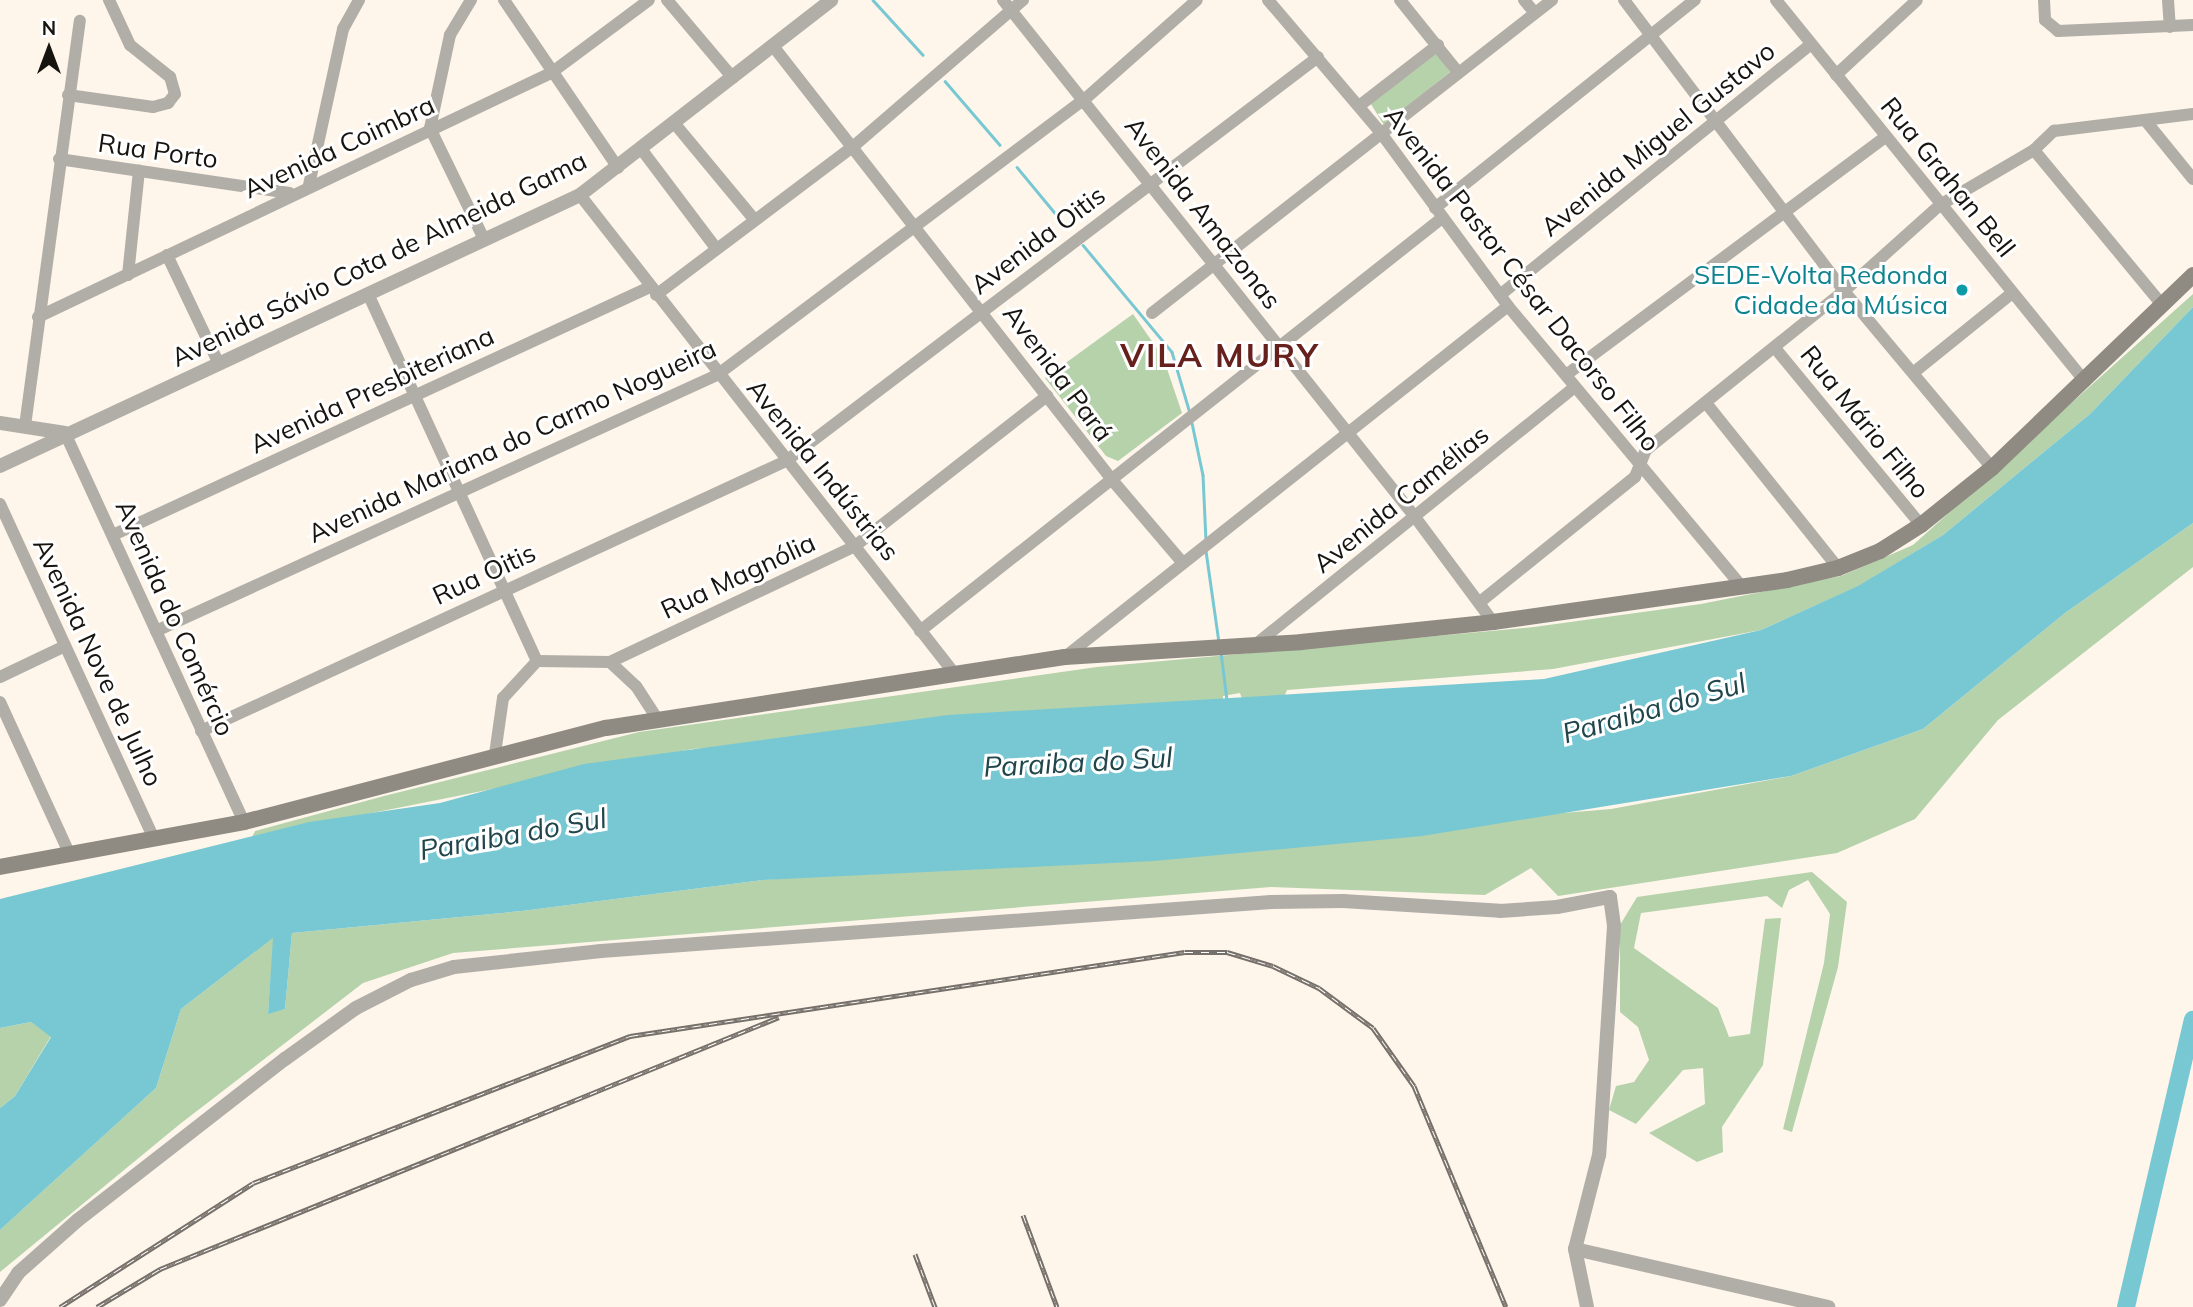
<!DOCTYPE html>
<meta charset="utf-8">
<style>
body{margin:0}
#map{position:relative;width:2193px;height:1307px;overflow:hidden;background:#fef5eb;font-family:Mulish,sans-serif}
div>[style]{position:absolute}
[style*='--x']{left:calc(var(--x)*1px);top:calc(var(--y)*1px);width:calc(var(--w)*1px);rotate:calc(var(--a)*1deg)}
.green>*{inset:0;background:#b6d2aa}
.water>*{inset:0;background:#78c8d3}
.stream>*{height:2.5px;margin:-1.25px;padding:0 1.25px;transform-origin:1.25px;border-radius:1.25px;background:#78c8d3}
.river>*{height:18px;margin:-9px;padding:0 9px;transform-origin:9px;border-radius:9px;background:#78c8d3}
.minor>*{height:12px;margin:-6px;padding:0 6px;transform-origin:6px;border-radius:6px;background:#b1aea8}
.tertiary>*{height:14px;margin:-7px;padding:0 7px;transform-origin:7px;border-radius:7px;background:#b1aea8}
.secondary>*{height:16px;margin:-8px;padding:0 8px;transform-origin:8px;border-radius:8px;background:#8f8b82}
.rail>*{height:5px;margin-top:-2.5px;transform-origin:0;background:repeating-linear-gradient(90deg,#fff 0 8px,#76706a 0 16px);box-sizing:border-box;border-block:2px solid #76706a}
.dots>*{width:19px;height:19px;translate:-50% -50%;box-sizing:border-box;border:4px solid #fff;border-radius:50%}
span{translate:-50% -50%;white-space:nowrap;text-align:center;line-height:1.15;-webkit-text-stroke:6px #fff;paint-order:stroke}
.street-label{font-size:26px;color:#17130f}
.culture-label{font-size:26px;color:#0d838f}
.right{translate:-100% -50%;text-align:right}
.water-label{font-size:28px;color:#20464b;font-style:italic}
.district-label{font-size:33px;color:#66211d;font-weight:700;letter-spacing:2px}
.north{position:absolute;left:14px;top:14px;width:70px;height:70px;-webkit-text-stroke:5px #fff;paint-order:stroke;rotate:0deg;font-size:19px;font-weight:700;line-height:28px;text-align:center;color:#17130f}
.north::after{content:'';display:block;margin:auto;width:24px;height:32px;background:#17130f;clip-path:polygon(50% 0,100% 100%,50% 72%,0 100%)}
</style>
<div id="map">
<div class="green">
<div style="clip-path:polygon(1436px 52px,1450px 72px,1384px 125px,1369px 101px)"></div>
<div style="clip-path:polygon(2193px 294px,2193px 307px,2090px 414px,1943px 535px,1859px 586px,1761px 630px,1553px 669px,1287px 690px,1276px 717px,1250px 721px,1240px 693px,1223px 696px,1221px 718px,692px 749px,252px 837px,255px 831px,384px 796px,639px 732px,1097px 667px,1534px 627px,1701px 604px,1841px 576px,1913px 545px)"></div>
<div style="clip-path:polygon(1133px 314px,1163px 357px,1182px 413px,1118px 461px,1106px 456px,1045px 378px)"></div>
<div style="clip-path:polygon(2193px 523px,2193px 567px,1998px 720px,1915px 819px,1837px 853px,1558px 896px,1531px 868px,1485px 895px,1271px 887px,453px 953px,363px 983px,180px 1124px,0 1272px,0 1230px,156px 1088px,181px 1009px,274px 937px,268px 1013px,285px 1009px,292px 933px,522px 911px,763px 880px,1611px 809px,1791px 776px,1923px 729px,2065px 613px)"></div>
<div style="clip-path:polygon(1812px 872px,1847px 902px,1838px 967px,1792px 1132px,1783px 1129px,1824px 963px,1830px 914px,1808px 880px,1789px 890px,1782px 908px,1767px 896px,1641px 913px,1634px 948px,1718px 1008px,1729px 1037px,1750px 1034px,1765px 919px,1781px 918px,1763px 1065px,1722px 1127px,1723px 1152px,1697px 1162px,1649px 1133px,1705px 1104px,1703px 1068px,1683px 1070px,1636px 1124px,1609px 1110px,1616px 1086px,1634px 1082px,1649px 1060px,1638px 1027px,1620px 1012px,1620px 925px,1637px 897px)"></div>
<div style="clip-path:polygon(31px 1022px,51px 1036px,15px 1096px,0 1108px,0 1028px)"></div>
</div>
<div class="water">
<div style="clip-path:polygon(2193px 307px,2193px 523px,2065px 613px,1923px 729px,1791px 776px,1422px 836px,1154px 861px,763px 880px,522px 911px,292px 933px,285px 1009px,268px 1014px,273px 938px,181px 1009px,156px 1088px,0 1230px,0 1108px,15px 1096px,51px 1037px,31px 1022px,0 1028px,0 899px,309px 822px,440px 803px,584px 764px,948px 715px,1544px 679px,1761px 630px,1858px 586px,1943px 535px,2090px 414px)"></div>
</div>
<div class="stream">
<div style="--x:873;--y:0;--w:74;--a:47.7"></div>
<div style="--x:945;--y:81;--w:84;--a:49.3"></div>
<div style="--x:1017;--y:167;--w:67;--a:50.4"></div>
<div style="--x:1083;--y:245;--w:139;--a:50.2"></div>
<div style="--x:1172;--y:352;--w:64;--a:73.6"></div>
<div style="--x:1192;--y:423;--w:53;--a:78.1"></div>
<div style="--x:1203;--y:475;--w:66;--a:87.4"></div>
<div style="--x:1206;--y:551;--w:92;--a:81.9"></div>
<div style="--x:1221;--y:652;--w:48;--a:82.9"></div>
</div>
<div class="river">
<div style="--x:2126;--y:1307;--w:295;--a:-76.9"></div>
</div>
<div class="minor">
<div style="--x:471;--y:0;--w:41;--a:121"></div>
<div style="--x:450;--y:35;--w:95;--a:102.1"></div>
<div style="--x:430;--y:128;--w:123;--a:64.1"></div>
<div style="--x:504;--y:0;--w:203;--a:55.8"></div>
<div style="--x:667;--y:0;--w:102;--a:49.8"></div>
<div style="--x:1003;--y:0;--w:661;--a:51.45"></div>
<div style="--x:1415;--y:517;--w:131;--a:53.4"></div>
<div style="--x:1268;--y:0;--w:175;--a:49.6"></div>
<div style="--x:1381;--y:133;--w:215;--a:53.7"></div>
<div style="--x:1508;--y:306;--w:364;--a:50.2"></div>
<div style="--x:1400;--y:0;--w:91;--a:51.2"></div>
<div style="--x:1524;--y:0;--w:17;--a:50"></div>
<div style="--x:1624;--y:0;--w:365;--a:52.9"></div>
<div style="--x:1844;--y:291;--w:231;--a:50.1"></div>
<div style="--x:1776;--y:0;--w:491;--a:51"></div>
<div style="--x:2044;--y:0;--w:20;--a:87"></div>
<div style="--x:2045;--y:20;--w:17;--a:40"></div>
<div style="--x:2058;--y:31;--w:135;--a:-2.5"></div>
<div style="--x:2168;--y:0;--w:27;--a:86"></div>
<div style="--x:773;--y:46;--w:552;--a:51.99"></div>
<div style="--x:1113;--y:481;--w:105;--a:49.6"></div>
<div style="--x:1836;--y:75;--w:110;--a:-42.8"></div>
<div style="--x:68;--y:95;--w:86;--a:8"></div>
<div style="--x:153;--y:107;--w:16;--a:-15"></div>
<div style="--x:168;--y:103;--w:11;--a:-52"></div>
<div style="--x:175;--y:94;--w:18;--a:-106"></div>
<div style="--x:170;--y:77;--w:51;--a:-141.3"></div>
<div style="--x:130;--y:45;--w:50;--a:-115"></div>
<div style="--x:1359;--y:106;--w:100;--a:-37.7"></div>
<div style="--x:2145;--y:120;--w:76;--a:50.9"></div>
<div style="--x:675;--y:124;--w:122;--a:50.3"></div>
<div style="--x:642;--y:150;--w:121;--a:53"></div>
<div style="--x:2034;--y:150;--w:201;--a:50.4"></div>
<div style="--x:59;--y:159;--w:233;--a:8.4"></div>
<div style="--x:309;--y:185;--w:160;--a:-77.7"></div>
<div style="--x:343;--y:29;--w:33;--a:-61"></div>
<div style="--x:580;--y:195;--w:607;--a:51.96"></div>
<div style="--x:1435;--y:208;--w:333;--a:-38.7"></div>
<div style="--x:167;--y:255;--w:121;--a:64.5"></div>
<div style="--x:128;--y:275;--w:105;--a:-84"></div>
<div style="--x:656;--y:295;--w:249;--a:-37"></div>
<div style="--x:855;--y:145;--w:222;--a:-40.8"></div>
<div style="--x:1500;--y:295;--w:398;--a:-38.9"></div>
<div style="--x:369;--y:296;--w:402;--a:65.3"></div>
<div style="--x:1152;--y:313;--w:508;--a:-38.04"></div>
<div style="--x:38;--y:317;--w:568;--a:-25.44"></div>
<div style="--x:551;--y:73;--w:122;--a:-36.7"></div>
<div style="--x:1775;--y:348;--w:229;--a:50.5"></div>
<div style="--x:1913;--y:373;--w:127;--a:-38.9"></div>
<div style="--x:1566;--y:375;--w:398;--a:-36.7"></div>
<div style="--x:1706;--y:403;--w:211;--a:51.3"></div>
<div style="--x:25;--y:426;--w:409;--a:-82.3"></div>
<div style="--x:65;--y:433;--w:428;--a:65.3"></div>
<div style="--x:0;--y:504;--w:369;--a:65.3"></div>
<div style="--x:113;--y:535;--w:592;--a:-24.79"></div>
<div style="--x:1480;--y:602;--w:199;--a:-38.9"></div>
<div style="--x:1635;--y:477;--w:29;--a:-68"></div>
<div style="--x:1646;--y:450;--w:254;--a:-38.8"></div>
<div style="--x:1844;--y:291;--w:129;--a:-41.9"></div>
<div style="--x:1940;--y:205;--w:109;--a:-30.3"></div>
<div style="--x:2034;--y:150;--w:28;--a:-44"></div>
<div style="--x:2054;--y:131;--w:140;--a:-7"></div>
<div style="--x:156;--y:631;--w:617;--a:-24.53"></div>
<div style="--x:717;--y:375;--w:460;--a:-36.9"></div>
<div style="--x:1085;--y:99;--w:149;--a:-41.5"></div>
<div style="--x:920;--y:631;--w:666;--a:-38.35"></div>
<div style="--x:1255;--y:645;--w:411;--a:-38.9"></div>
<div style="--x:1065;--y:657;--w:565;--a:-38.39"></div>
<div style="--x:537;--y:661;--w:73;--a:0.8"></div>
<div style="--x:610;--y:662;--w:35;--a:43"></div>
<div style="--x:636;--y:686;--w:40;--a:57.1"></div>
<div style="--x:610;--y:662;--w:271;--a:-25.3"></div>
<div style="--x:855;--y:546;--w:244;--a:-38"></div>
<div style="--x:0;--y:677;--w:72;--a:-25.5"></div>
<div style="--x:0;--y:702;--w:168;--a:65.4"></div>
<div style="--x:201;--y:731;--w:644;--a:-24.78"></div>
<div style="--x:786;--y:461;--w:668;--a:-37.21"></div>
<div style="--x:495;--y:754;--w:57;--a:-81.9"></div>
<div style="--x:503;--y:698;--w:50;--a:-47.4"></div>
</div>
<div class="tertiary">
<div style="--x:0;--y:423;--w:66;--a:8.7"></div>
<div style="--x:0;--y:466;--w:640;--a:-25.04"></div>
<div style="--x:580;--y:195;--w:318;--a:-37.8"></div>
<div style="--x:1575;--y:1249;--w:260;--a:12.9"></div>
<div style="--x:0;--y:1300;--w:32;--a:-56"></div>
<div style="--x:18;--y:1273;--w:80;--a:-41.5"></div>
<div style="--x:78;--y:1220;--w:262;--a:-37.9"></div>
<div style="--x:285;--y:1059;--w:87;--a:-35.7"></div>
<div style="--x:356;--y:1008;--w:62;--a:-27"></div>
<div style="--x:411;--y:980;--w:45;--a:-16.8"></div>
<div style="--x:454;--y:967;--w:148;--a:-6.2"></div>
<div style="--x:601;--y:951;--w:672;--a:-4.18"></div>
<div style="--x:1271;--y:902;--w:72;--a:-0.8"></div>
<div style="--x:1343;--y:901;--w:157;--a:3.6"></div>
<div style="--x:1500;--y:911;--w:57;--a:-4"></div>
<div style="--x:1557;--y:907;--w:54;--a:-10.7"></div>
<div style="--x:1610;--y:897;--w:29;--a:82"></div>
<div style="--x:1614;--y:926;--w:229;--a:93.7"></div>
<div style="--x:1599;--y:1155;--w:97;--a:104.3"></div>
<div style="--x:1575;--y:1249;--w:59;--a:78.3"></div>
</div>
<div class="secondary">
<div style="--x:0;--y:867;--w:248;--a:-10.4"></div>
<div style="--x:244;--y:822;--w:374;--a:-14.6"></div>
<div style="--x:606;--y:728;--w:464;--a:-8.8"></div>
<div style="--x:1065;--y:657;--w:236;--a:-3.6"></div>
<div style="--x:1301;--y:642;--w:193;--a:-5.9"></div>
<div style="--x:1493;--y:622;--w:297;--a:-8.1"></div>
<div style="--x:1787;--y:580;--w:52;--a:-13.2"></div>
<div style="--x:1838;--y:568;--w:45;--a:-22"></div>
<div style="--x:1880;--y:551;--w:49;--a:-32.4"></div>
<div style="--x:1921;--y:525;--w:91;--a:-38.8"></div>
<div style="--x:1992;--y:468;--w:279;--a:-43.8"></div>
</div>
<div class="rail">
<div style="--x:1023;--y:1215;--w:98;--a:69.7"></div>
<div style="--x:915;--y:1254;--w:57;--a:69.3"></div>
<div style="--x:60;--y:1307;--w:229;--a:-32.7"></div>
<div style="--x:253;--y:1183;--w:405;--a:-21.3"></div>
<div style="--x:630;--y:1036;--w:561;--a:-8.61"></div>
<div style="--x:1185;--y:952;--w:42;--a:0"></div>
<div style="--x:1227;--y:952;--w:48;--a:16.9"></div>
<div style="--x:1273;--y:966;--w:51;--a:25.6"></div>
<div style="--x:1319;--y:988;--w:67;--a:36.5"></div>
<div style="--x:1373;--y:1028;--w:71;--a:54.7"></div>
<div style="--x:1414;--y:1086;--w:239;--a:67.4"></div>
<div style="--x:97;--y:1307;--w:74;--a:-31.1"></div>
<div style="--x:160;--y:1269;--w:668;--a:-22.15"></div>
</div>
<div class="dots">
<div style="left:1962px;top:290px;background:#0f9aa8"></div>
</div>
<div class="street-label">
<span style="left:1658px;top:139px;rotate:-39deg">Avenida Miguel Gustavo</span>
<span style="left:339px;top:147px;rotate:-25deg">Avenida Coimbra</span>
<span style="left:158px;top:151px;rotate:8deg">Rua Porto</span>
<span style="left:1948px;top:177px;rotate:51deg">Rua Grahan Bell</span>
<span style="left:1203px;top:213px;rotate:52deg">Avenida Amazonas</span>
<span style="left:1038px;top:240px;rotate:-37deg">Avenida Oitis</span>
<span style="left:379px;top:259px;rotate:-26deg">Avenida Sávio Cota de Almeida Gama</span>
<span style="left:1522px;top:279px;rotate:52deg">Avenida Pastor César Dacorso Filho</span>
<span style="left:1058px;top:373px;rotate:53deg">Avenida Pará</span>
<span style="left:372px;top:390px;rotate:-25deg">Avenida Presbiteriana</span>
<span style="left:1865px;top:422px;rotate:51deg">Rua Mário Filho</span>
<span style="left:512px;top:441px;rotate:-25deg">Avenida Mariana do Carmo Nogueira</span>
<span style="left:823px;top:470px;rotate:51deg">Avenida Indústrias</span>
<span style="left:1401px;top:499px;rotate:-39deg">Avenida Camélias</span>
<span style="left:484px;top:574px;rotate:-25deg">Rua Oitis</span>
<span style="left:738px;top:576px;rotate:-25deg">Rua Magnólia</span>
<span style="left:175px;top:618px;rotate:66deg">Avenida do Comércio</span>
<span style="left:98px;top:662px;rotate:65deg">Avenida Nove de Julho</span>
</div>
<div class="culture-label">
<span class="right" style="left:1948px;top:290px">SEDE-Volta Redonda<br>Cidade da Música</span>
</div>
<div class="water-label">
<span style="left:1654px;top:708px;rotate:-16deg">Paraiba do Sul</span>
<span style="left:1078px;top:762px;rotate:-3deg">Paraiba do Sul</span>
<span style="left:513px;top:834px;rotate:-10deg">Paraiba do Sul</span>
</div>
<div class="district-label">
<span style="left:1220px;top:355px">VILA MURY</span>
</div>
<div class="north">N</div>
</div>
